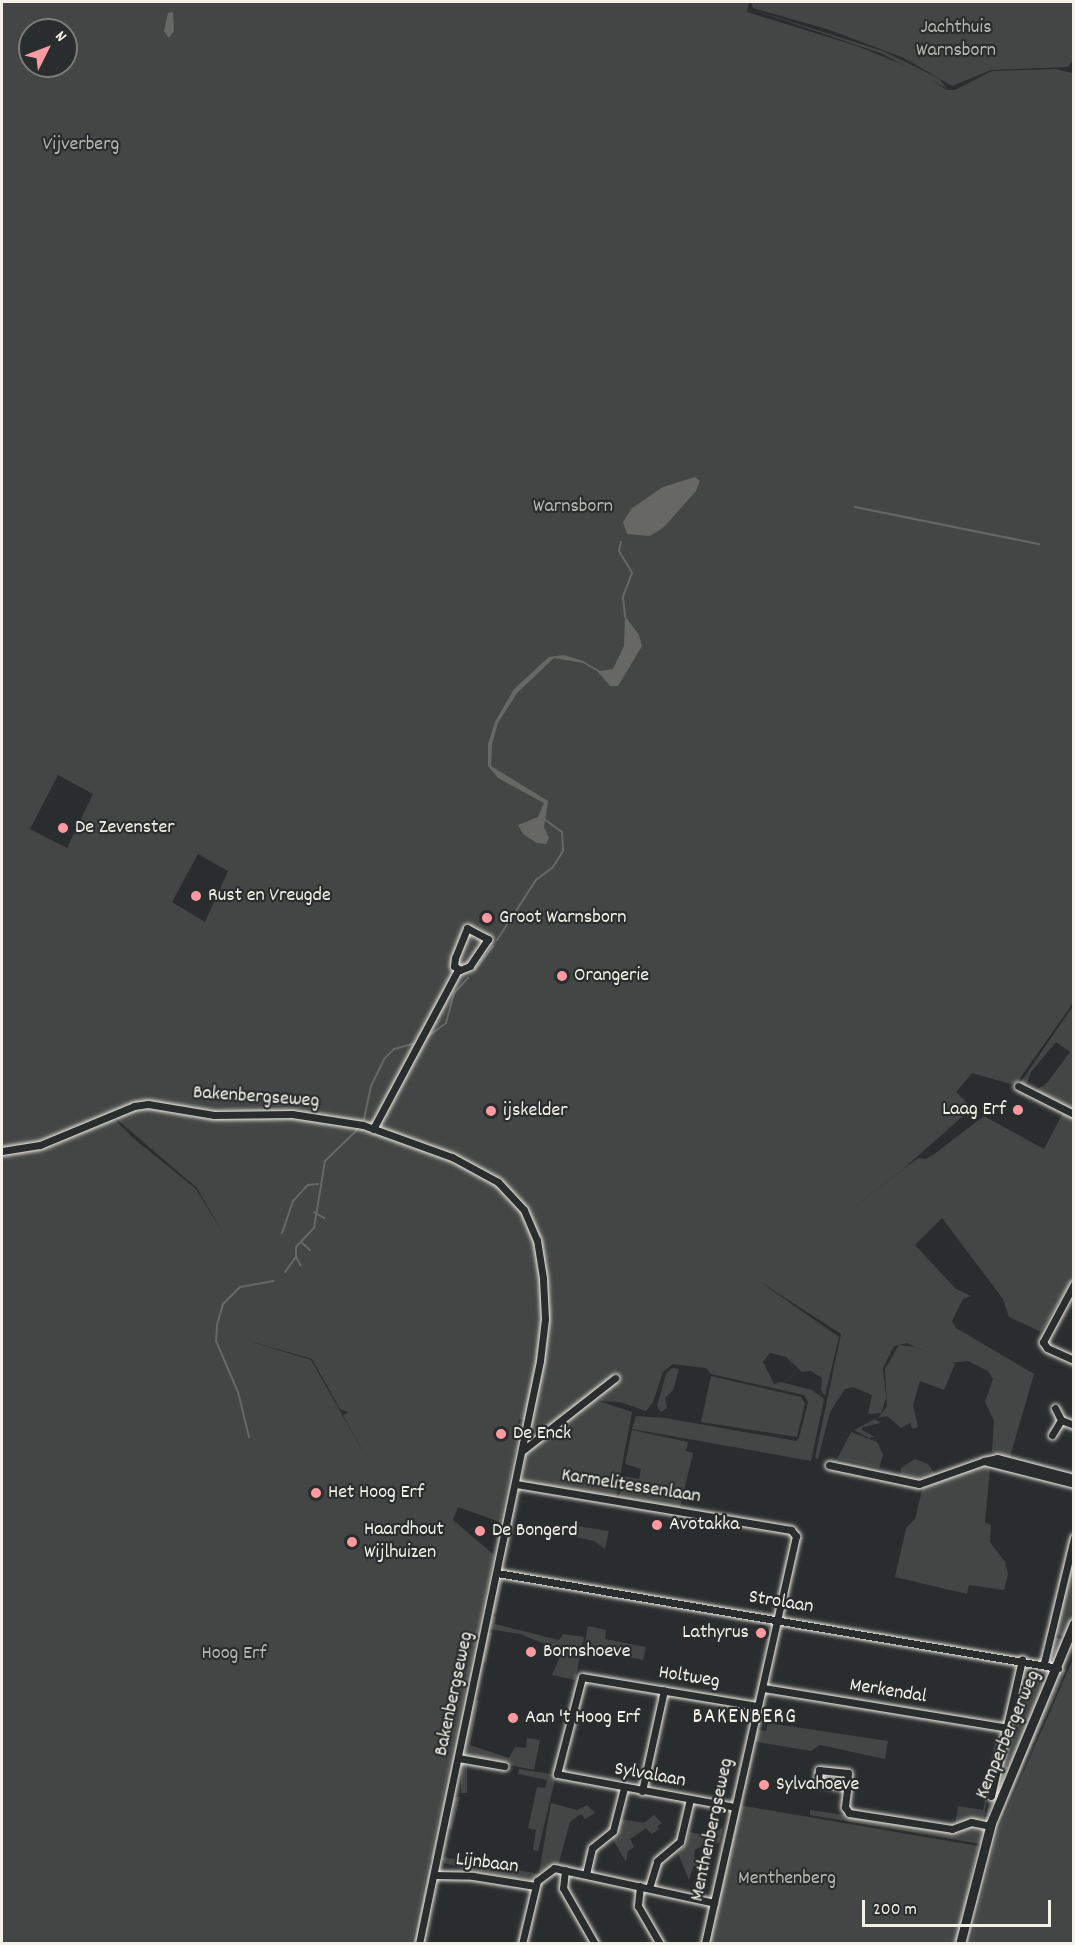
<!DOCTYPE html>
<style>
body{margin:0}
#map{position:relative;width:1075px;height:1945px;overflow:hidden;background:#2a2d2e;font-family:Dekko,sans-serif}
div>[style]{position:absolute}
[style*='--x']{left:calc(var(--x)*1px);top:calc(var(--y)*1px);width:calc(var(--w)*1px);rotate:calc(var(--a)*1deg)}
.green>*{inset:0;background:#444645;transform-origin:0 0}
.water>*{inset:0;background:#676866}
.stream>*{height:2px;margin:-1px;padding:0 1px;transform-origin:1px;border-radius:1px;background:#676866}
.roads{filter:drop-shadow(0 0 2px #f4f1e8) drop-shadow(0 0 2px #f4f1e8)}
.street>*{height:7px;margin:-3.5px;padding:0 3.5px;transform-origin:3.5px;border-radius:3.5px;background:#2a2d2e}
.secondary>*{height:9px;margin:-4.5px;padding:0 4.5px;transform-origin:4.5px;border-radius:4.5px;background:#2a2d2e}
.dots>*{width:16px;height:16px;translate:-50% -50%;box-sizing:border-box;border:3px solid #2a2d2e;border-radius:50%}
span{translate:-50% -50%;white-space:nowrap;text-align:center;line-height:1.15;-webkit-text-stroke:4.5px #2a2d2e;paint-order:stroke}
.park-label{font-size:20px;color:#b6b5af}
.poi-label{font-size:20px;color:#f4f1e8}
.left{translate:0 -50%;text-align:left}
.right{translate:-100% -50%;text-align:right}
.street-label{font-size:20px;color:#f4f1e8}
.neighbourhood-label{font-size:21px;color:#f4f1e8;letter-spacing:1.5px}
.frame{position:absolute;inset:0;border:3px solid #f4f1e8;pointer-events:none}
.north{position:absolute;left:18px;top:18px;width:60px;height:60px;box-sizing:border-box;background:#2a2d2e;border:2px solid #7b7b78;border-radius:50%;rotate:48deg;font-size:16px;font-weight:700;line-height:24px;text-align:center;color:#f4f1e8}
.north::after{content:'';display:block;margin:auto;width:21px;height:27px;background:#ff9aa2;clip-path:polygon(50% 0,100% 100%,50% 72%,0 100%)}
.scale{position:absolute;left:862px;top:1900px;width:189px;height:27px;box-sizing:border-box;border:3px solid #f4f1e8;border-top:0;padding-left:8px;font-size:18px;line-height:21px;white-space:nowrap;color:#f4f1e8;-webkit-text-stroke:4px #2a2d2e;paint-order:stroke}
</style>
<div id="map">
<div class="green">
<div style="clip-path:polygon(evenodd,2px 2px,749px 2px,747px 12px,857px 46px,918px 71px,947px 90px,955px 90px,992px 71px,1056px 69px,1072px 73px,1073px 69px,1073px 1003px,1018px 1081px,1011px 1084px,972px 1073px,956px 1092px,972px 1108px,902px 1170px,835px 1222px,918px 1158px,926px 1159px,933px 1155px,984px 1116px,1044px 1149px,1064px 1111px,1073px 1116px,1073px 1278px,1041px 1332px,1009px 1317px,1003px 1299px,942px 1218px,915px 1245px,956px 1289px,971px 1296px,963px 1299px,952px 1321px,956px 1328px,1034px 1374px,1009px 1460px,992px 1452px,994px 1421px,985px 1402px,993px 1379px,988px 1371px,968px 1361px,950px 1363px,907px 1343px,894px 1346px,883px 1368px,886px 1398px,881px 1413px,868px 1414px,872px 1395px,853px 1387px,845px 1389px,830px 1412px,818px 1459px,815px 1458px,841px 1334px,756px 1279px,839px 1337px,825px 1396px,821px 1390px,822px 1378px,811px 1371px,802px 1372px,786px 1357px,770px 1353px,763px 1362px,774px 1384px,781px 1382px,812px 1390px,824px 1399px,811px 1461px,632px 1429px,636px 1416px,665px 1418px,796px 1441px,799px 1438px,808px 1402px,804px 1395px,711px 1374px,706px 1368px,673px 1364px,663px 1372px,653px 1402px,646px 1411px,620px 1402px,599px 1401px,632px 1412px,616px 1498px,522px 1483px,525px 1451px,539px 1439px,530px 1423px,542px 1365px,538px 1360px,525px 1420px,519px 1419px,518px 1423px,524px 1427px,524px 1435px,518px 1439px,500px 1522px,458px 1507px,453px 1520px,494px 1555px,412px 1943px,2px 1943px,2px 1153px,20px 1151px,113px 1118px,133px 1138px,196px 1189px,223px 1233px,197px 1188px,114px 1117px,40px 1144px,2px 1150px,2px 2px,30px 30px,66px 30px,66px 66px,30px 66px,30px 30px,2px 2px,58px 775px,93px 794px,67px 848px,30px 829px,58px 775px,2px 2px,198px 854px,228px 871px,205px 922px,172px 902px,198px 854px,2px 2px,245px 1340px,312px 1359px,340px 1409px,348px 1412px,343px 1415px,369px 1462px,311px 1360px,245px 1340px)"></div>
<div style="clip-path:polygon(751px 2px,1073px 2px,1073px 60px,1068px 67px,991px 70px,952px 86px,904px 58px,830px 30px,753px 8px)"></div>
<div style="clip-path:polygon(751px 9px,883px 51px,938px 78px,948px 89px,883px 54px)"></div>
<div style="clip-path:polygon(1073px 1006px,1073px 1112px,1034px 1092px,1047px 1083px,1070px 1052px,1056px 1042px,1031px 1072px,1026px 1086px,1021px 1082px)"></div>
<div style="clip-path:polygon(899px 1345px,915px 1347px,955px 1364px,944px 1390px,920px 1381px,913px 1405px,918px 1427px,913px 1429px,910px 1423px,901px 1428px,887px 1416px,878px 1418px,887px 1406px,885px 1369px)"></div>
<div style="clip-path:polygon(672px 1368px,679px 1369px,673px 1390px,665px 1398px,667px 1408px,661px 1412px,657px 1406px,666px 1374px)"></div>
<div style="clip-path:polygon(711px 1376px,801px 1397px,805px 1403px,797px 1437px,701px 1422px)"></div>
<div style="clip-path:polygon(875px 1419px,881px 1423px,863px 1427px,862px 1430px,875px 1437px,869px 1438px,854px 1430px)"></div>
<div style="clip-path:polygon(632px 1430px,688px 1442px,686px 1451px,693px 1453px,680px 1507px,619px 1497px,623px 1476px,639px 1479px,641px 1469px,625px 1464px)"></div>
<div style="clip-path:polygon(851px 1432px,877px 1442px,883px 1455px,879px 1468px,839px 1459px,835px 1463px)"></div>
<div style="clip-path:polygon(915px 1459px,928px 1464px,936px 1476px,919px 1481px,900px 1478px,901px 1468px)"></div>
<div style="clip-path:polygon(984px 1464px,1073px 1486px,990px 1468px,985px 1522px,991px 1525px,990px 1542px,1005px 1562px,1008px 1574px,1004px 1590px,969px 1585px,967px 1594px,895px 1577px,906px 1528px,915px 1519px,923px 1486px)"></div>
<div style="clip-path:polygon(577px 1526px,609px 1531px,605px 1549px,594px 1541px,576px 1537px)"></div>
<div style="clip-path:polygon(1073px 1549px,1073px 1616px,1065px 1637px,1055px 1633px)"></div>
<div style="clip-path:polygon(504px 1578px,496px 1614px,492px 1612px,498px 1584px)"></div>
<div style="clip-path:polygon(492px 1616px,496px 1617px,495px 1624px,559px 1640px,563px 1634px,584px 1637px,575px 1680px,552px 1675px,562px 1652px,560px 1650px,520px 1634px,489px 1629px)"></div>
<div style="clip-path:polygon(588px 1626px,606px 1630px,605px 1639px,646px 1647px,643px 1660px,584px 1648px)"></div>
<div style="clip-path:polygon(480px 1629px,482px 1635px,432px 1859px,431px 1859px)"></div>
<div style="clip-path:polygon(488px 1633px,492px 1633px,486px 1663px,482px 1661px)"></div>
<div style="clip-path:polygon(1056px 1638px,1064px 1640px,1053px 1661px,1048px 1657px)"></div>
<div style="clip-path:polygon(1073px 1659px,1073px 1943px,970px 1943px,997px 1833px)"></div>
<div style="clip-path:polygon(1024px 1665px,1040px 1671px,1048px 1667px,1051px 1671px,985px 1821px)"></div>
<div style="clip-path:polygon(1060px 1668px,1066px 1670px,1054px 1699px,994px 1825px)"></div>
<div style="clip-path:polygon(475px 1701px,479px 1701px,470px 1745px,509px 1758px,515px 1747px,526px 1748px,527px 1738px,540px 1740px,534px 1770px,461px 1755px)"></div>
<div style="clip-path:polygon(768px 1723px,888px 1741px,885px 1759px,820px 1745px,811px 1751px,752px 1741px,754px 1729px,766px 1731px)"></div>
<div style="left:461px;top:1761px;width:6px;height:32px"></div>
<div style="clip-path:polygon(519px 1769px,556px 1775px,538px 1851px,533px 1850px,536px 1830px,528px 1828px,537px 1787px,545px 1788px,547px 1780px,518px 1774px)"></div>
<div style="clip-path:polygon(987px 1793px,984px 1820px,971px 1819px,955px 1826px,958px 1806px,983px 1810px)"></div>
<div style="clip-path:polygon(453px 1797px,460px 1797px,452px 1830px,446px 1828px,454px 1808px,451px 1807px)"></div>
<div style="clip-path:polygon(551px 1803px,577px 1810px,587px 1805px,595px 1813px,585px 1819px,581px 1814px,570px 1822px,558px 1866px,539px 1872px)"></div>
<div style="clip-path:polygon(738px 1805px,978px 1846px,957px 1943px,707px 1944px)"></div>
<div style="clip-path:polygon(810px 1810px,951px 1831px,967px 1824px,985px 1829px,981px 1844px,810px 1815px)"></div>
<div style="clip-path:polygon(654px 1815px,662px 1823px,657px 1826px,659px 1829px,652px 1834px,646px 1828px,630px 1839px,634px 1847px,628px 1851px,626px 1862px,612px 1838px,621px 1819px,644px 1823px)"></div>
<div style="clip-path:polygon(723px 1827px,720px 1842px,716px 1844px,713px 1839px,695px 1850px,694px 1857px,701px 1862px,693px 1867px,689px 1880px,678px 1853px,687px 1843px,689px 1832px,710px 1836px)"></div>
<div style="clip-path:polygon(442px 1857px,534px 1873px,537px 1875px,530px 1881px,477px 1872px,444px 1863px)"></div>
<div style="clip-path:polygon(429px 1869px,432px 1870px,416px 1943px,413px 1944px)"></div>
</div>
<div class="water">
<div style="clip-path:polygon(173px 12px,174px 31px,169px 38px,164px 31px,168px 13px)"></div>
<div style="clip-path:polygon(695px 477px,700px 481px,696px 491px,664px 527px,650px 536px,627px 534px,623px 522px,632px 508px,663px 487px)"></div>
<div style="clip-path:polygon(625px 616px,639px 635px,642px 646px,618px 686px,610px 686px,597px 671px,583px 663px,554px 658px,517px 693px,498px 723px,492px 744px,491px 766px,548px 801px,544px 827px,549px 838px,546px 844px,537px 843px,523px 834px,518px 825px,538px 817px,544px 803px,498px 778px,488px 766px,488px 744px,495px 722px,514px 689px,549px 657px,564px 655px,583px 661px,600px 671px,613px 669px,624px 646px)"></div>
</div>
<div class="stream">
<div style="--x:855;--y:507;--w:188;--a:11.4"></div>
<div style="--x:621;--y:542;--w:9;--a:103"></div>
<div style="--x:619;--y:551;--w:26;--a:59"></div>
<div style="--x:632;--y:573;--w:26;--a:111"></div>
<div style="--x:623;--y:597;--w:20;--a:84"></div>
<div style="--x:497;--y:940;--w:72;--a:-57"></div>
<div style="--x:536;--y:880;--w:21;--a:-37"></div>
<div style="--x:553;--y:867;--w:19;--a:-58"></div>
<div style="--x:563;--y:851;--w:19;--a:-93"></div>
<div style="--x:562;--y:832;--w:24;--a:-144"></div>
<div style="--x:475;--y:970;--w:30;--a:-53"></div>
<div style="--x:426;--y:1038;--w:25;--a:-37"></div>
<div style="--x:446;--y:1023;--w:31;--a:-75"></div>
<div style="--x:454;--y:993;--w:21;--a:-47"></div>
<div style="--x:364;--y:1119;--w:34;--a:-78"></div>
<div style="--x:371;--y:1086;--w:30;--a:-64"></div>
<div style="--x:384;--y:1059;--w:14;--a:-45"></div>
<div style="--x:394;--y:1049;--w:20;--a:-15"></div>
<div style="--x:314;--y:1212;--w:12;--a:31"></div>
<div style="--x:282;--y:1233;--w:34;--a:-71"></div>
<div style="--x:293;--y:1201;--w:22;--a:-47"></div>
<div style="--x:308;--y:1185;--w:10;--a:-6"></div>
<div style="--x:301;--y:1242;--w:12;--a:42"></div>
<div style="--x:296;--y:1257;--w:10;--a:61"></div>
<div style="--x:285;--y:1272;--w:19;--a:-54"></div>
<div style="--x:296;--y:1257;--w:10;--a:-90"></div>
<div style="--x:296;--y:1247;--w:26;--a:-47"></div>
<div style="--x:314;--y:1228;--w:68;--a:-80.7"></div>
<div style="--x:325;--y:1161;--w:46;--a:-44.1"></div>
<div style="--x:249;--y:1437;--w:46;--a:-103.7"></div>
<div style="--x:238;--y:1392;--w:56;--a:-113.3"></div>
<div style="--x:216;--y:1341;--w:16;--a:-86"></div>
<div style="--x:217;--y:1325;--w:22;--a:-74"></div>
<div style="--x:223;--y:1304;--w:24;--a:-45"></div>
<div style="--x:240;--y:1287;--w:34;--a:-10"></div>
</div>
<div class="roads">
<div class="street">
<div style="--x:467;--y:928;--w:24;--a:28"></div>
<div style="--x:488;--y:939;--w:32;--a:124"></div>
<div style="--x:470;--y:966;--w:11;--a:158"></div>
<div style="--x:460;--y:970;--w:7;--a:-146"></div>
<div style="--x:454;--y:966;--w:8;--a:-83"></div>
<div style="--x:455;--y:958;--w:32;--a:-68"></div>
<div style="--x:1018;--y:1086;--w:63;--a:26.6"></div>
<div style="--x:373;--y:1129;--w:180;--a:-61.9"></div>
<div style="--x:2;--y:1151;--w:38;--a:-9"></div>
<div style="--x:40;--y:1145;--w:102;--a:-22.5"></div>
<div style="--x:134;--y:1106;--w:14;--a:-8"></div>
<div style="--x:148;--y:1104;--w:67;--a:9.5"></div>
<div style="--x:214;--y:1115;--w:78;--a:-0.7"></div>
<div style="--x:292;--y:1114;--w:72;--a:8.8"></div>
<div style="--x:363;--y:1125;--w:95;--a:19.8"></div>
<div style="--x:452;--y:1157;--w:52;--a:28.5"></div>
<div style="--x:498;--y:1182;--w:38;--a:47"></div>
<div style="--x:524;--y:1210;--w:33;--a:67"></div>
<div style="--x:537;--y:1240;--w:39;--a:81"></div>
<div style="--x:543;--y:1279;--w:40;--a:87.1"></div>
<div style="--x:545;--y:1319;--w:42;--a:96.8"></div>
<div style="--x:540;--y:1361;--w:595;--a:101.73"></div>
<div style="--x:1074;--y:1284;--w:66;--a:118.1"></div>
<div style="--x:1043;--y:1342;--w:7;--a:56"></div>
<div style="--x:1047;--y:1348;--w:30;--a:24"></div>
<div style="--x:1055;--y:1408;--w:13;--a:63"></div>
<div style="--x:1061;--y:1420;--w:14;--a:21"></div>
<div style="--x:1052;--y:1435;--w:17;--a:-59"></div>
<div style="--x:523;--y:1450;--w:117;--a:-38"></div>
<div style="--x:984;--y:1461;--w:13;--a:-13"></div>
<div style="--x:997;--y:1458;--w:80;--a:14.6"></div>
<div style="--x:829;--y:1465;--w:92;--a:11.9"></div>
<div style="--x:919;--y:1484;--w:69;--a:-19.5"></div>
<div style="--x:984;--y:1461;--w:93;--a:14.3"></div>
<div style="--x:516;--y:1484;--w:279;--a:9.5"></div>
<div style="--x:791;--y:1530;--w:8;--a:50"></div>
<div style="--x:796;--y:1536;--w:418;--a:102.6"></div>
<div style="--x:497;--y:1573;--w:569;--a:9.61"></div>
<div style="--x:1044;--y:1663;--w:129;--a:-76.5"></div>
<div style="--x:764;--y:1688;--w:246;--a:9.3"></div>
<div style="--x:458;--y:1758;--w:47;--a:9.9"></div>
<div style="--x:846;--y:1787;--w:29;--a:-168"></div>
<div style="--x:818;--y:1781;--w:11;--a:-85"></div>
<div style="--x:819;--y:1770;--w:29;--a:6"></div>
<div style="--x:848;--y:1773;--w:17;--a:93"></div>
<div style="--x:847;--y:1790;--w:17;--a:97"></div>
<div style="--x:845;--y:1807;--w:7;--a:56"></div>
<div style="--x:849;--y:1813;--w:104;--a:8.8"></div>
<div style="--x:952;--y:1829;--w:20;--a:-20"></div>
<div style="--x:971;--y:1822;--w:19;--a:12"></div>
<div style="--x:642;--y:1791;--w:103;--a:-77.7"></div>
<div style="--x:991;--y:1796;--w:140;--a:-77.2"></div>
<div style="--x:735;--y:1807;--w:181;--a:-169.5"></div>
<div style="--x:557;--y:1774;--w:100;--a:-75.5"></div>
<div style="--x:582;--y:1677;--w:177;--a:9.4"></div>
<div style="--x:565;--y:1870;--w:18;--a:96"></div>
<div style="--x:563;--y:1888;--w:64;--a:60.3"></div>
<div style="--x:586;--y:1874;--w:27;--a:-77"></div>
<div style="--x:592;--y:1848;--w:27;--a:-39"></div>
<div style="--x:613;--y:1831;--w:44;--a:-75.7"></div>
<div style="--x:434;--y:1875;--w:39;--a:1"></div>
<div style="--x:473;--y:1876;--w:63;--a:9.2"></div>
<div style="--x:640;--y:1886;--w:20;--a:96"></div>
<div style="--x:638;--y:1906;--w:44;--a:59.9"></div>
<div style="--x:649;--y:1888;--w:28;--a:-73"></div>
<div style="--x:657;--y:1861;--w:30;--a:-40"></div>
<div style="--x:680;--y:1842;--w:44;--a:-76.9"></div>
<div style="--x:522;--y:1944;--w:65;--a:-76.6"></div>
<div style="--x:537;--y:1881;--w:21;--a:-37"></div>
<div style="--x:554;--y:1868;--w:164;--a:12.3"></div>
</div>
<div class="secondary">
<div style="--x:960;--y:1944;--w:125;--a:-75.6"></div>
<div style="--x:991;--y:1823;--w:216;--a:-67.4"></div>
</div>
</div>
<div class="dots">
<div style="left:63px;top:828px;background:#ff9aa2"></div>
<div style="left:196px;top:896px;background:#ff9aa2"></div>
<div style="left:487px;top:918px;background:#ff9aa2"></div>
<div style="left:562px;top:976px;background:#ff9aa2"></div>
<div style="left:1018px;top:1110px;background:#ff9aa2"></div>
<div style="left:491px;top:1111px;background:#ff9aa2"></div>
<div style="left:501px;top:1434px;background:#ff9aa2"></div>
<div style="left:316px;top:1493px;background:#ff9aa2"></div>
<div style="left:657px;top:1525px;background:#ff9aa2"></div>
<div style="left:480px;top:1531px;background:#ff9aa2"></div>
<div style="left:352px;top:1542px;background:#ff9aa2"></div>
<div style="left:761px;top:1633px;background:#ff9aa2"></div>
<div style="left:531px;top:1652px;background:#ff9aa2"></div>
<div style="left:513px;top:1718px;background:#ff9aa2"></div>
<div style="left:764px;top:1785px;background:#ff9aa2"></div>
</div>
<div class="park-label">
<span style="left:956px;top:40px">Jachthuis<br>Warnsborn</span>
<span style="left:81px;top:145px">Vijverberg</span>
<span style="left:573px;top:507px">Warnsborn</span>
<span style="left:234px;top:1654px">Hoog Erf</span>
<span style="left:787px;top:1879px">Menthenberg</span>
</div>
<div class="poi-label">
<span class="left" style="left:75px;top:828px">De Zevenster</span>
<span class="left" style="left:208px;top:896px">Rust en Vreugde</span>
<span class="left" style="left:499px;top:918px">Groot Warnsborn</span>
<span class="left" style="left:574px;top:976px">Orangerie</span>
<span class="right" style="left:1006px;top:1110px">Laag Erf</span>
<span class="left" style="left:503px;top:1111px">ijskelder</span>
<span class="left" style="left:513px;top:1434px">De Enck</span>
<span class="left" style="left:328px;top:1493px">Het Hoog Erf</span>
<span class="left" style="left:669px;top:1525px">Avotakka</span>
<span class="left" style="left:364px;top:1542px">Haardhout<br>Wijlhuizen</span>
<span class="left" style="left:492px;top:1531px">De Bongerd</span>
<span class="right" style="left:749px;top:1633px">Lathyrus</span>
<span class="left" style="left:543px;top:1652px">Bornshoeve</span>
<span class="left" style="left:525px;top:1718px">Aan 't Hoog Erf</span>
<span class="left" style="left:776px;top:1785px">Sylvahoeve</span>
</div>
<div class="street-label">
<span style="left:256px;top:1098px;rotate:4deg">Bakenbergseweg</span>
<span style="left:631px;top:1487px;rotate:9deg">Karmelitessenlaan</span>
<span style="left:781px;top:1603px;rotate:9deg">Strolaan</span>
<span style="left:689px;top:1678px;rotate:9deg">Holtweg</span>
<span style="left:888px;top:1692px;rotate:9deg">Merkendal</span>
<span style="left:455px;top:1694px;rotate:-78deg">Bakenbergseweg</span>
<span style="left:1009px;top:1735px;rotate:-67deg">Kemperbergerweg</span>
<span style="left:650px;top:1776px;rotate:10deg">Sylvalaan</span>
<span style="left:713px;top:1830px;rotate:-78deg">Menthenbergseweg</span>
<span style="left:487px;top:1864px;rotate:7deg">Lijnbaan</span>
</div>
<div class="neighbourhood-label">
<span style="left:745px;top:1718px">BAKENBERG</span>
</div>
<div class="frame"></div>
<div class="north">N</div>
<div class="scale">200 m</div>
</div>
